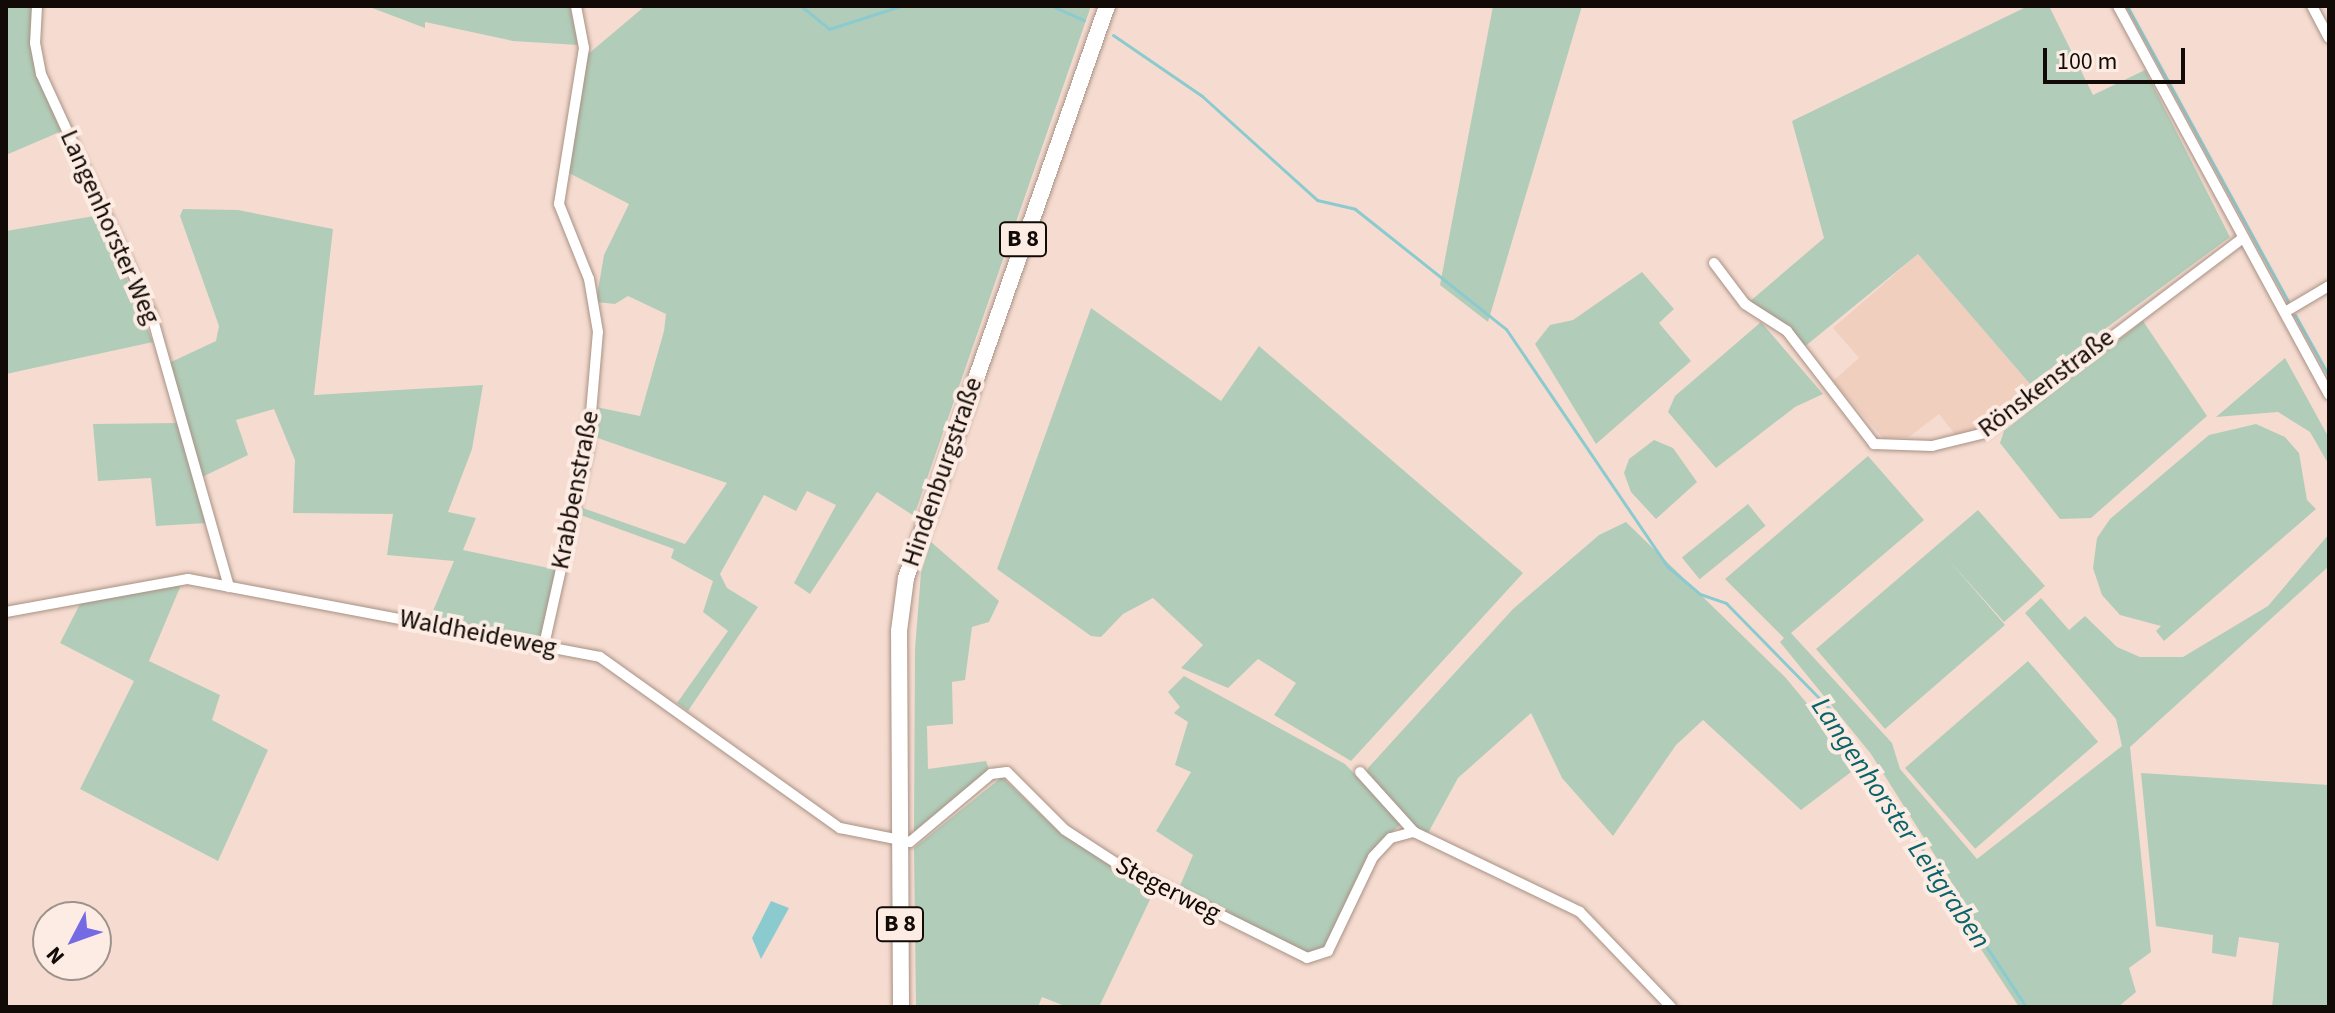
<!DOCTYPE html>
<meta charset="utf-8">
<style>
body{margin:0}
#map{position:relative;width:2335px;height:1013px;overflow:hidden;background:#f6dcd0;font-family:"Source Sans 3",sans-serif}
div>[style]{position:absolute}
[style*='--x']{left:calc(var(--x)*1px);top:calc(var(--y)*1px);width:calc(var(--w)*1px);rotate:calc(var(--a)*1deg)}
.built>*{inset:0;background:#f0cfbf}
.green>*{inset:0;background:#b1cdb9;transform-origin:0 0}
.water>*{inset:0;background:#8bcbcf}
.stream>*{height:3px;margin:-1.5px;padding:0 1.5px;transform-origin:1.5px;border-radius:1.5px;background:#8bcbcf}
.roads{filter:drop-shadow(0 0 2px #a89185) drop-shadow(0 0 2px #a89185)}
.minor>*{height:10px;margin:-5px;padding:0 5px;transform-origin:5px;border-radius:5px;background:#fff}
.primary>*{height:16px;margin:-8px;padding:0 8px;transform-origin:8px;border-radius:8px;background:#fff}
span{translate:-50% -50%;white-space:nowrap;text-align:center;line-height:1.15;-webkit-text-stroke:8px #fcece4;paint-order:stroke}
.shield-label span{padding:2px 6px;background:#fcece4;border:2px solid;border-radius:6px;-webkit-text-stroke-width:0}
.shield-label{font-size:24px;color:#120a06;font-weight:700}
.street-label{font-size:26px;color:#120a06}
.water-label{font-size:28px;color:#086469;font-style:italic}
.frame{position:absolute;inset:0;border:8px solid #120a06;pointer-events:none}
.north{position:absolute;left:32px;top:901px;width:80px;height:80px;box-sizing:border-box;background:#fcece4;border:2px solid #9e928b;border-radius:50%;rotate:229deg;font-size:22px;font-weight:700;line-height:32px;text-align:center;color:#120a06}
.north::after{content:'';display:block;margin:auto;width:28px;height:36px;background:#746ae4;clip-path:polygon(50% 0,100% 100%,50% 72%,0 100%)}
.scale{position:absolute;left:2043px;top:48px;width:142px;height:36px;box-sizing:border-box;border:4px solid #120a06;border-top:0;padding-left:10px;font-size:24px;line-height:28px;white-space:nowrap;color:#120a06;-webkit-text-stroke:6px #fcece4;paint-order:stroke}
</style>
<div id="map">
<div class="built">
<div style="clip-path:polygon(1918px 254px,2030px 384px,1982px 429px,1958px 438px,1939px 414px,1909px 437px,1884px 439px,1833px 381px,1859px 358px,1833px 328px)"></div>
</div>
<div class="green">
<div style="clip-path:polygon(6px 6px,34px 6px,31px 48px,62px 131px,6px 155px)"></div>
<div style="clip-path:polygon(367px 6px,570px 6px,578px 45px,513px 41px,425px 22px,425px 28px)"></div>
<div style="clip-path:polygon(645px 6px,1091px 6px,914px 516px,877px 492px,810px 594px,794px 583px,836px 505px,807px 491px,796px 511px,764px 495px,720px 574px,727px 588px,758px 607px,688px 711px,677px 703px,728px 631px,703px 612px,713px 581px,671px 558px,674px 549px,578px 514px,580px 507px,685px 544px,727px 483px,592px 436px,596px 407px,640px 416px,664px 331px,666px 314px,628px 296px,615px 304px,596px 302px,604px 255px,629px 204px,569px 173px,587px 55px)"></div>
<div style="clip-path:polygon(1493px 6px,1582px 6px,1488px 322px,1440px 285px)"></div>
<div style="clip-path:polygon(2028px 6px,2049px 6px,2093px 95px,2145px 70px,2230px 237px,2030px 384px,1918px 254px,1803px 348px,1748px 303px,1824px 238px,1792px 121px)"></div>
<div style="clip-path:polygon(183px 209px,238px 210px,333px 229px,314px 395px,483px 385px,472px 449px,448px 512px,476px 518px,463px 550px,558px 570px,541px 640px,430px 618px,454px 561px,387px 555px,393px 514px,293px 513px,295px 460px,274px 409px,236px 420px,248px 455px,202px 477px,169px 363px,216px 341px,219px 326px,180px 216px)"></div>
<div style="clip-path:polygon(100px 215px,153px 342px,6px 374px,6px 231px)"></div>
<div style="clip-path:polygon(1642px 272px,1674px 309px,1659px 323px,1691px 361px,1596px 444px,1535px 344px,1550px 325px,1573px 320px)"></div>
<div style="clip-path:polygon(1091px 308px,1221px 401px,1259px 346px,1523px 573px,1351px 761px,1274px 715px,1296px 683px,1258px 659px,1228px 688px,1181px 668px,1203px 645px,1153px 598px,1123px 614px,1101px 637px,1091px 636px,997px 569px)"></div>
<div style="clip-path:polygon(2143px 321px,2207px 416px,2091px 518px,2060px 519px,2000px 443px,2004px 431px)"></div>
<div style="clip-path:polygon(1761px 322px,1823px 394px,1795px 407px,1716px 468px,1668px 412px,1675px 396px)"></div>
<div style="clip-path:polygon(2285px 358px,2329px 438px,2329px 465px,2310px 432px,2278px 412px,2216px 417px)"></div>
<div style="clip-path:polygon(177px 423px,207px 523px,156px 526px,151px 478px,98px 481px,93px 424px)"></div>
<div style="clip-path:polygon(2256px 424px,2285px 437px,2299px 453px,2307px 500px,2316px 509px,2164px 641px,2156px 631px,2161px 626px,2120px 615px,2102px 595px,2093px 568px,2097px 538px,2110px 519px,2209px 435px)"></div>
<div style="clip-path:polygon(1654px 440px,1673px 448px,1697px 482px,1656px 519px,1631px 492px,1624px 473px,1629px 459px)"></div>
<div style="clip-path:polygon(1868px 456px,1924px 520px,1791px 633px,1892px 743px,1900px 769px,1977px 859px,2122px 746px,2116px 719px,2025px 613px,2041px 598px,2069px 630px,2085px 616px,2117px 647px,2140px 657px,2183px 657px,2268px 606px,2329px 534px,2329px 566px,2130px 747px,2151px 952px,2129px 968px,2136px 992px,2118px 1007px,2019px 1007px,1942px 890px,1948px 876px,1871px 754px,1780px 642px,1784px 638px,1725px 579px)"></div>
<div style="left:1748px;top:504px;width:28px;height:85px;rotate:51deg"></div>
<div style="clip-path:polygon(1978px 510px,2045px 586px,2004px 622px,1947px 558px,2005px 625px,1885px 729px,1816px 649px)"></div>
<div style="clip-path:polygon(1626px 522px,1785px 677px,1859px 766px,1801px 810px,1703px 720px,1676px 745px,1613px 836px,1562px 778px,1531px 713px,1458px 778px,1427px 835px,1415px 828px,1366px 775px,1368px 768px,1513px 609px,1599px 535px)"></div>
<div style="clip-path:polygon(931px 542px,999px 601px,989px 622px,972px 627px,965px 680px,952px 682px,953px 724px,927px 726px,928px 769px,986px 761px,989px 769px,914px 832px,915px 649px,921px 573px)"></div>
<div style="clip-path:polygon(181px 585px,149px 661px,220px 695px,212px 720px,268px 750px,218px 861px,80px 789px,134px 681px,60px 643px,81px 602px)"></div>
<div style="left:2028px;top:661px;width:107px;height:163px;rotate:49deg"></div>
<div style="clip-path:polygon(1184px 676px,1345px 764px,1402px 823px,1383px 841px,1328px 946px,1308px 954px,1177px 893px,1193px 855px,1156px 831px,1191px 772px,1175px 765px,1188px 722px,1174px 713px,1180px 707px,1168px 692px)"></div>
<div style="clip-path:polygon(2141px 773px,2329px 785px,2329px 1007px,2272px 1007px,2279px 943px,2239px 937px,2236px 957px,2212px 953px,2213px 935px,2156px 926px)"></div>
<div style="clip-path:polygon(1002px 777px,1056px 829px,1155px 889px,1099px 1007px,1067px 1007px,1042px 997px,1038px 1007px,916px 1007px,914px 848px)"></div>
</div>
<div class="water">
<div style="clip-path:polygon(771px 901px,789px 908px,761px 959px,752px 938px)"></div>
</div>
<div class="stream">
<div style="--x:801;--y:6;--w:36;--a:39"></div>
<div style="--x:829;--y:29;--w:75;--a:-17.9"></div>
<div style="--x:1052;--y:6;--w:35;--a:24"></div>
<div style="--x:2127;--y:6;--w:336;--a:61.4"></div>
<div style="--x:1113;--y:35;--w:108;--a:34.4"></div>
<div style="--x:1202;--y:96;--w:155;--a:42.1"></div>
<div style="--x:1317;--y:200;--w:39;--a:13"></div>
<div style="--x:1355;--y:209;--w:193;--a:38.5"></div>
<div style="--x:1506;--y:329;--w:287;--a:55.8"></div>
<div style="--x:1667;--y:566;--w:43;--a:40.3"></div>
<div style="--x:1700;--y:594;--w:28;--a:19"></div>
<div style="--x:1726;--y:603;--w:147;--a:45.6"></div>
<div style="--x:1829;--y:708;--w:358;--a:56.6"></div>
<div style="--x:2295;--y:315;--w:70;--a:60.9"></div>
</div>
<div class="roads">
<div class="minor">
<div style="--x:37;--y:6;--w:37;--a:93"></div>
<div style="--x:35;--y:43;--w:32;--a:79"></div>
<div style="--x:41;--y:74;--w:263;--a:65.3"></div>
<div style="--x:151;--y:313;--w:285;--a:74.1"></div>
<div style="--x:2118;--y:6;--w:442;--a:61.5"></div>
<div style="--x:2312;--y:6;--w:36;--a:62"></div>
<div style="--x:1714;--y:263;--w:51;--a:52.9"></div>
<div style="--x:1745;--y:304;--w:50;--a:32.7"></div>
<div style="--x:1787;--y:331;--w:143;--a:52.4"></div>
<div style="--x:1874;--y:444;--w:58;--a:2"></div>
<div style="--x:1932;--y:446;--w:55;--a:-13.8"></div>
<div style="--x:1985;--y:433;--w:323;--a:-37.1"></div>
<div style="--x:2285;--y:312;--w:51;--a:-30.6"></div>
<div style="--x:6;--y:612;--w:185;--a:-10.3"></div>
<div style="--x:188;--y:579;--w:419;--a:10.7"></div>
<div style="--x:600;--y:657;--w:295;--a:35.5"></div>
<div style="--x:840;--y:828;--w:71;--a:11.3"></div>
<div style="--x:910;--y:842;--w:106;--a:-40"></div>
<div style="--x:991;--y:774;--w:16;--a:-7"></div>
<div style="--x:1007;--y:772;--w:82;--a:45"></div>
<div style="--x:1065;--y:830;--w:61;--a:32.9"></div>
<div style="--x:1116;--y:863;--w:213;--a:26.4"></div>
<div style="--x:1307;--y:958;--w:22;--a:-18"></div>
<div style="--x:1328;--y:951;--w:104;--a:-64.4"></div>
<div style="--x:1373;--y:857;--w:26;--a:-47"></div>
<div style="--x:1391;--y:838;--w:24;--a:-15"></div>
<div style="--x:1414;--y:832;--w:184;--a:25.7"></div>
<div style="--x:1580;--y:912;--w:132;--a:46.2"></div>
<div style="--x:544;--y:645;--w:202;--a:-77.4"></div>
<div style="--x:588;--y:448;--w:116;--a:-85.1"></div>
<div style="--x:598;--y:332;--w:54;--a:-99.6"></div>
<div style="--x:589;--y:279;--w:81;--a:-111.8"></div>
<div style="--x:559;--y:204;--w:158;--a:-80.9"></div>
<div style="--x:584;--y:48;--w:43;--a:-100.8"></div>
<div style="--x:1360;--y:772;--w:81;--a:48"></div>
</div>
<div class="primary">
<div style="--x:901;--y:1007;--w:376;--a:-90.3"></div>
<div style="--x:899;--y:631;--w:53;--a:-82.5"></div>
<div style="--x:906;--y:578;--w:606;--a:-70.64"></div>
</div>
</div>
<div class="shield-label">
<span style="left:1023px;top:239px">B 8</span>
<span style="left:900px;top:924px">B 8</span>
</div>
<div class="street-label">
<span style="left:110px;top:227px;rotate:66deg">Langenhorster Weg</span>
<span style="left:2046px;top:383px;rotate:-37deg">Rönskenstraße</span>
<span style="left:942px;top:472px;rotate:-71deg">Hindenburgstraße</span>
<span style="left:575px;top:490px;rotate:-79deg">Krabbenstraße</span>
<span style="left:478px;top:633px;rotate:11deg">Waldheideweg</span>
<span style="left:1168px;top:889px;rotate:27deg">Stegerweg</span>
</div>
<div class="water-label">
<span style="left:1901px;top:823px;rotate:56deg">Langenhorster Leitgraben</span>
</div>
<div class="frame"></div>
<div class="north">N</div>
<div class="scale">100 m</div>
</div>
